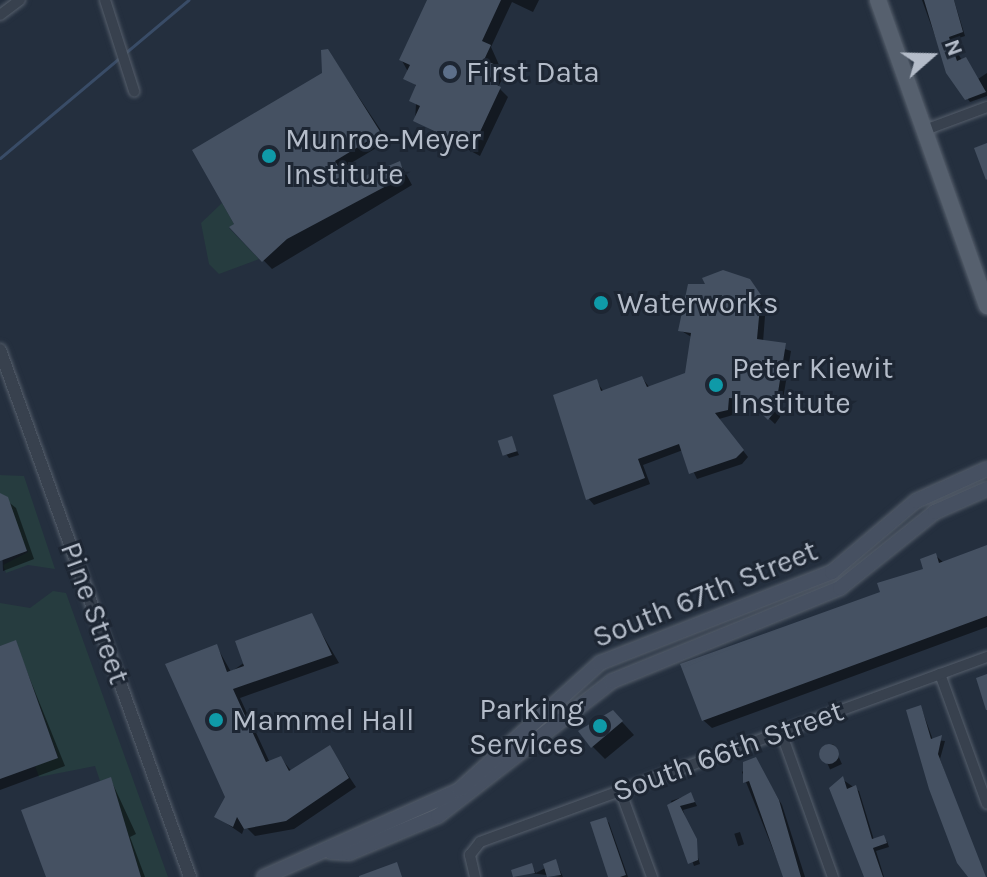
<!DOCTYPE html>
<style>
body{margin:0}
#map{position:relative;width:987px;height:877px;overflow:hidden;background:#242f3e;font-family:Karla,sans-serif}
div>[style]{position:absolute}
[style*='--x']{left:calc(var(--x)*1px);top:calc(var(--y)*1px);width:calc(var(--w)*1px);rotate:calc(var(--a)*1deg)}
.green>*{inset:0;background:#263c3f}
.shadow>*{inset:0;background:#0007;transform-origin:0 0}
.stream>*{height:3px;margin:-1.5px;padding:0 1.5px;transform-origin:1.5px;border-radius:1.5px;background:#394c67}
.building>*{inset:0;background:#455162;transform-origin:0 0}
.round{border-radius:50%}
.roads{filter:drop-shadow(0 0 2px #565f6c) drop-shadow(0 0 2px #565f6c)}
.minor>*{height:10px;margin:-5px;padding:0 5px;transform-origin:5px;border-radius:5px;background:#38414e}
.tertiary>*{height:12px;margin:-6px;padding:0 6px;transform-origin:6px;border-radius:6px;background:#38414e}
.secondary>*{height:14px;margin:-7px;padding:0 7px;transform-origin:7px;border-radius:7px;background:#465061}
.primary>*{height:16px;margin:-8px;padding:0 8px;transform-origin:8px;border-radius:8px;background:#56606e}
.dots>*{width:22px;height:22px;translate:-50% -50%;box-sizing:border-box;border:4px solid #1d2633;border-radius:50%}
span{translate:-50% -50%;white-space:nowrap;text-align:center;line-height:1.15;-webkit-text-stroke:6px #1d2633;paint-order:stroke}
.poi-label{font-size:30px;color:#b4bcc9}
.left{translate:0 -50%;text-align:left}
.right{translate:-100% -50%;text-align:right}
.street-label{font-size:30px;color:#b4bcc9}
.north{position:absolute;left:891px;top:16px;width:80px;height:80px;-webkit-text-stroke:6px #1d2633;paint-order:stroke;rotate:70deg;font-size:22px;font-weight:700;line-height:32px;text-align:center;color:#b4bcc9}
.north::after{content:'';display:block;margin:auto;width:28px;height:36px;background:#b4bcc9;clip-path:polygon(50% 0,100% 100%,50% 72%,0 100%)}
</style>
<div id="map">
<div class="green">
<div style="clip-path:polygon(222px 203px,234px 224px,229px 228px,259px 259px,219px 274px,209px 264px,201px 223px)"></div>
<div style="clip-path:polygon(0 475px,24px 476px,55px 569px,28px 565px,6px 573px,3px 565px,28px 552px,0 493px)"></div>
<div style="clip-path:polygon(53px 591px,66px 593px,168px 877px,141px 877px,111px 778px,100px 781px,95px 766px,39px 777px,35px 766px,58px 757px,16px 641px,0 646px,0 603px,30px 608px)"></div>
</div>
<div class="shadow">
<div style="clip-path:polygon(429px 0,539px 0,533px 12px,512px 2px,491px 47px,504px 76px,498px 87px,508px 97px,480px 156px,415px 121px,417px 88px,401px 59px)"></div>
<div style="clip-path:polygon(922px 0,954px 0,965px 36px,950px 41px,975px 81px,987px 73px,987px 96px,970px 102px,948px 72px)"></div>
<div style="clip-path:polygon(328px 51px,388px 141px,341px 169px,350px 184px,400px 163px,412px 185px,272px 269px,232px 228px,324px 74px)"></div>
<div style="clip-path:polygon(740px 276px,766px 303px,763px 342px,791px 351px,780px 417px,775px 424px,755px 405px,734px 403px,733px 415px,719px 419px,748px 457px,742px 464px,697px 479px,683px 450px,643px 465px,650px 484px,594px 505px,588px 498px,596px 381px,604px 392px,642px 378px,650px 388px,686px 375px,693px 338px,680px 330px,708px 286px)"></div>
<div style="clip-path:polygon(511px 438px,519px 455px,509px 458px,506px 454px)"></div>
<div style="clip-path:polygon(0 495px,16px 508px,34px 559px,3px 571px)"></div>
<div style="clip-path:polygon(987px 546px,987px 627px,712px 728px,703px 720px,926px 570px,935px 555px,944px 563px)"></div>
<div style="clip-path:polygon(311px 615px,339px 663px,240px 698px,270px 763px,281px 758px,292px 772px,330px 748px,356px 787px,294px 829px,255px 836px,245px 826px,242px 834px,217px 817px,227px 797px,217px 647px,231px 672px)"></div>
<div style="clip-path:polygon(15px 642px,65px 766px,0 790px,0 648px)"></div>
<div style="clip-path:polygon(921px 707px,933px 740px,945px 741px,940px 759px,983px 877px,969px 877px)"></div>
<div style="clip-path:polygon(613px 712px,634px 735px,605px 759px,592px 746px)"></div>
<div style="left:833px;top:744px;width:22px;height:13px;rotate:66deg"></div>
<div style="clip-path:polygon(756px 760px,782px 805px,805px 877px,784px 877px,742px 772px)"></div>
<div style="clip-path:polygon(842px 779px,859px 791px,874px 840px,887px 841px,889px 847px,876px 851px,884px 877px,866px 877px)"></div>
<div style="clip-path:polygon(111px 780px,136px 834px,130px 837px,145px 877px,48px 877px)"></div>
<div style="clip-path:polygon(691px 794px,697px 806px,683px 810px,700px 864px,694px 866px,671px 801px)"></div>
<div style="clip-path:polygon(605px 819px,609px 823px,628px 877px,613px 877px)"></div>
<div style="left:740px;top:832px;width:13px;height:6px;rotate:72deg"></div>
<div style="clip-path:polygon(556px 862px,563px 877px,513px 871px,531px 865px,536px 873px)"></div>
</div>
<div class="stream">
<div style="--x:0;--y:158;--w:246;--a:-40"></div>
</div>
<div class="building">
<div style="clip-path:polygon(427px 0,501px 0,482px 41px,491px 45px,484px 60px,496px 65px,489px 81px,501px 87px,472px 149px,413px 121px,420px 106px,409px 101px,416px 85px,403px 79px,410px 65px,399px 60px)"></div>
<div style="clip-path:polygon(924px 0,954px 0,963px 32px,949px 37px,957px 61px,966px 57px,986px 92px,965px 100px,946px 73px)"></div>
<div style="clip-path:polygon(328px 49px,381px 133px,335px 161px,348px 183px,400px 161px,405px 176px,287px 239px,262px 262px,229px 227px,234px 224px,192px 150px,322px 73px,321px 50px)"></div>
<div style="clip-path:polygon(987px 143px,987px 179px,986px 180px,974px 148px)"></div>
<div style="clip-path:polygon(723px 270px,750px 279px,761px 295px,757px 339px,786px 343px,775px 411px,768px 420px,747px 399px,729px 398px,728px 410px,715px 413px,744px 450px,736px 458px,689px 474px,679px 444px,638px 459px,645px 478px,586px 500px,553px 395px,597px 379px,601px 391px,642px 376px,647px 387px,685px 373px,691px 333px,678px 331px,688px 284px,705px 284px,702px 278px)"></div>
<div style="left:512px;top:436px;width:16px;height:15px;rotate:72deg"></div>
<div style="clip-path:polygon(0 493px,8px 497px,27px 551px,0 561px)"></div>
<div style="clip-path:polygon(987px 545px,987px 616px,702px 721px,680px 664px,880px 592px,877px 583px,923px 569px,920px 559px,936px 553px,939px 563px)"></div>
<div style="clip-path:polygon(312px 613px,332px 655px,233px 689px,266px 762px,281px 756px,289px 771px,330px 745px,349px 778px,286px 821px,244px 829px,237px 817px,233px 827px,214px 817px,225px 797px,165px 664px,217px 644px,227px 672px,244px 666px,235px 641px)"></div>
<div style="clip-path:polygon(16px 640px,58px 758px,0 779px,0 646px)"></div>
<div style="clip-path:polygon(987px 674px,987px 710px,986px 710px,976px 678px)"></div>
<div style="clip-path:polygon(921px 705px,931px 739px,942px 735px,938px 754px,986px 877px,968px 877px,957px 863px,929px 789px,906px 710px)"></div>
<div style="clip-path:polygon(613px 710px,623px 721px,591px 748px,578px 731px)"></div>
<div class="round" style="left:819px;top:744px;width:20px;height:20px"></div>
<div style="clip-path:polygon(756px 757px,779px 800px,801px 877px,783px 877px,749px 781px,743px 783px,743px 762px)"></div>
<div style="clip-path:polygon(843px 776px,847px 789px,856px 785px,872px 839px,884px 835px,887px 843px,873px 848px,883px 877px,864px 877px,829px 788px)"></div>
<div style="clip-path:polygon(111px 777px,141px 877px,46px 877px,21px 810px)"></div>
<div style="clip-path:polygon(691px 792px,695px 802px,680px 806px,697px 839px,698px 860px,688px 864px,667px 805px)"></div>
<div style="clip-path:polygon(606px 817px,626px 875px,620px 877px,608px 877px,590px 822px)"></div>
<div style="clip-path:polygon(556px 859px,561px 875px,547px 877px,543px 864px)"></div>
<div style="clip-path:polygon(397px 862px,402px 877px,359px 877px,359px 876px)"></div>
<div style="clip-path:polygon(532px 863px,535px 873px,513px 877px,511px 870px)"></div>
</div>
<div class="roads">
<div class="minor">
<div style="--x:105;--y:0;--w:96;--a:72.3"></div>
<div style="--x:0;--y:15;--w:25;--a:-37"></div>
<div style="--x:925;--y:130;--w:66;--a:-20.4"></div>
<div style="--x:940;--y:674;--w:138;--a:70.1"></div>
<div style="--x:781;--y:732;--w:154;--a:70.3"></div>
<div style="--x:620;--y:790;--w:93;--a:69.8"></div>
<div style="--x:475;--y:877;--w:23;--a:-103"></div>
<div style="--x:470;--y:855;--w:16;--a:-52"></div>
<div style="--x:480;--y:842;--w:540;--a:-20.05"></div>
</div>
<div class="tertiary">
<div style="--x:0;--y:350;--w:560;--a:70.17"></div>
</div>
<div class="secondary">
<div style="--x:331;--y:852;--w:18;--a:3"></div>
<div style="--x:349;--y:853;--w:96;--a:-22.6"></div>
<div style="--x:438;--y:816;--w:220;--a:-37.8"></div>
<div style="--x:612;--y:681;--w:246;--a:-22.2"></div>
<div style="--x:840;--y:588;--w:122;--a:-38.7"></div>
<div style="--x:935;--y:512;--w:57;--a:-23.9"></div>
<div style="--x:264;--y:877;--w:214;--a:-24"></div>
<div style="--x:459;--y:790;--w:190;--a:-42"></div>
<div style="--x:600;--y:663;--w:249;--a:-21.4"></div>
<div style="--x:832;--y:572;--w:110;--a:-40.2"></div>
<div style="--x:916;--y:501;--w:78;--a:-24.3"></div>
</div>
<div class="primary">
<div style="--x:878;--y:0;--w:325;--a:70.4"></div>
</div>
</div>
<div class="dots">
<div style="left:450px;top:72px;background:#5c6f8a"></div>
<div style="left:269px;top:156px;background:#0f9aa8"></div>
<div style="left:601px;top:303px;background:#0f9aa8"></div>
<div style="left:716px;top:385px;background:#0f9aa8"></div>
<div style="left:216px;top:720px;background:#0f9aa8"></div>
<div style="left:600px;top:726px;background:#0f9aa8"></div>
</div>
<div class="poi-label">
<span class="left" style="left:466px;top:72px">First Data</span>
<span class="left" style="left:285px;top:156px">Munroe-Meyer<br>Institute</span>
<span class="left" style="left:617px;top:303px">Waterworks</span>
<span class="left" style="left:732px;top:385px">Peter Kiewit<br>Institute</span>
<span class="right" style="left:584px;top:726px">Parking<br>Services</span>
<span class="left" style="left:232px;top:720px">Mammel Hall</span>
</div>
<div class="street-label">
<span style="left:705px;top:594px;rotate:-22deg">South 67th Street</span>
<span style="left:95px;top:613px;rotate:70deg">Pine Street</span>
<span style="left:728px;top:751px;rotate:-20deg">South 66th Street</span>
</div>
<div class="north">N</div>
</div>
